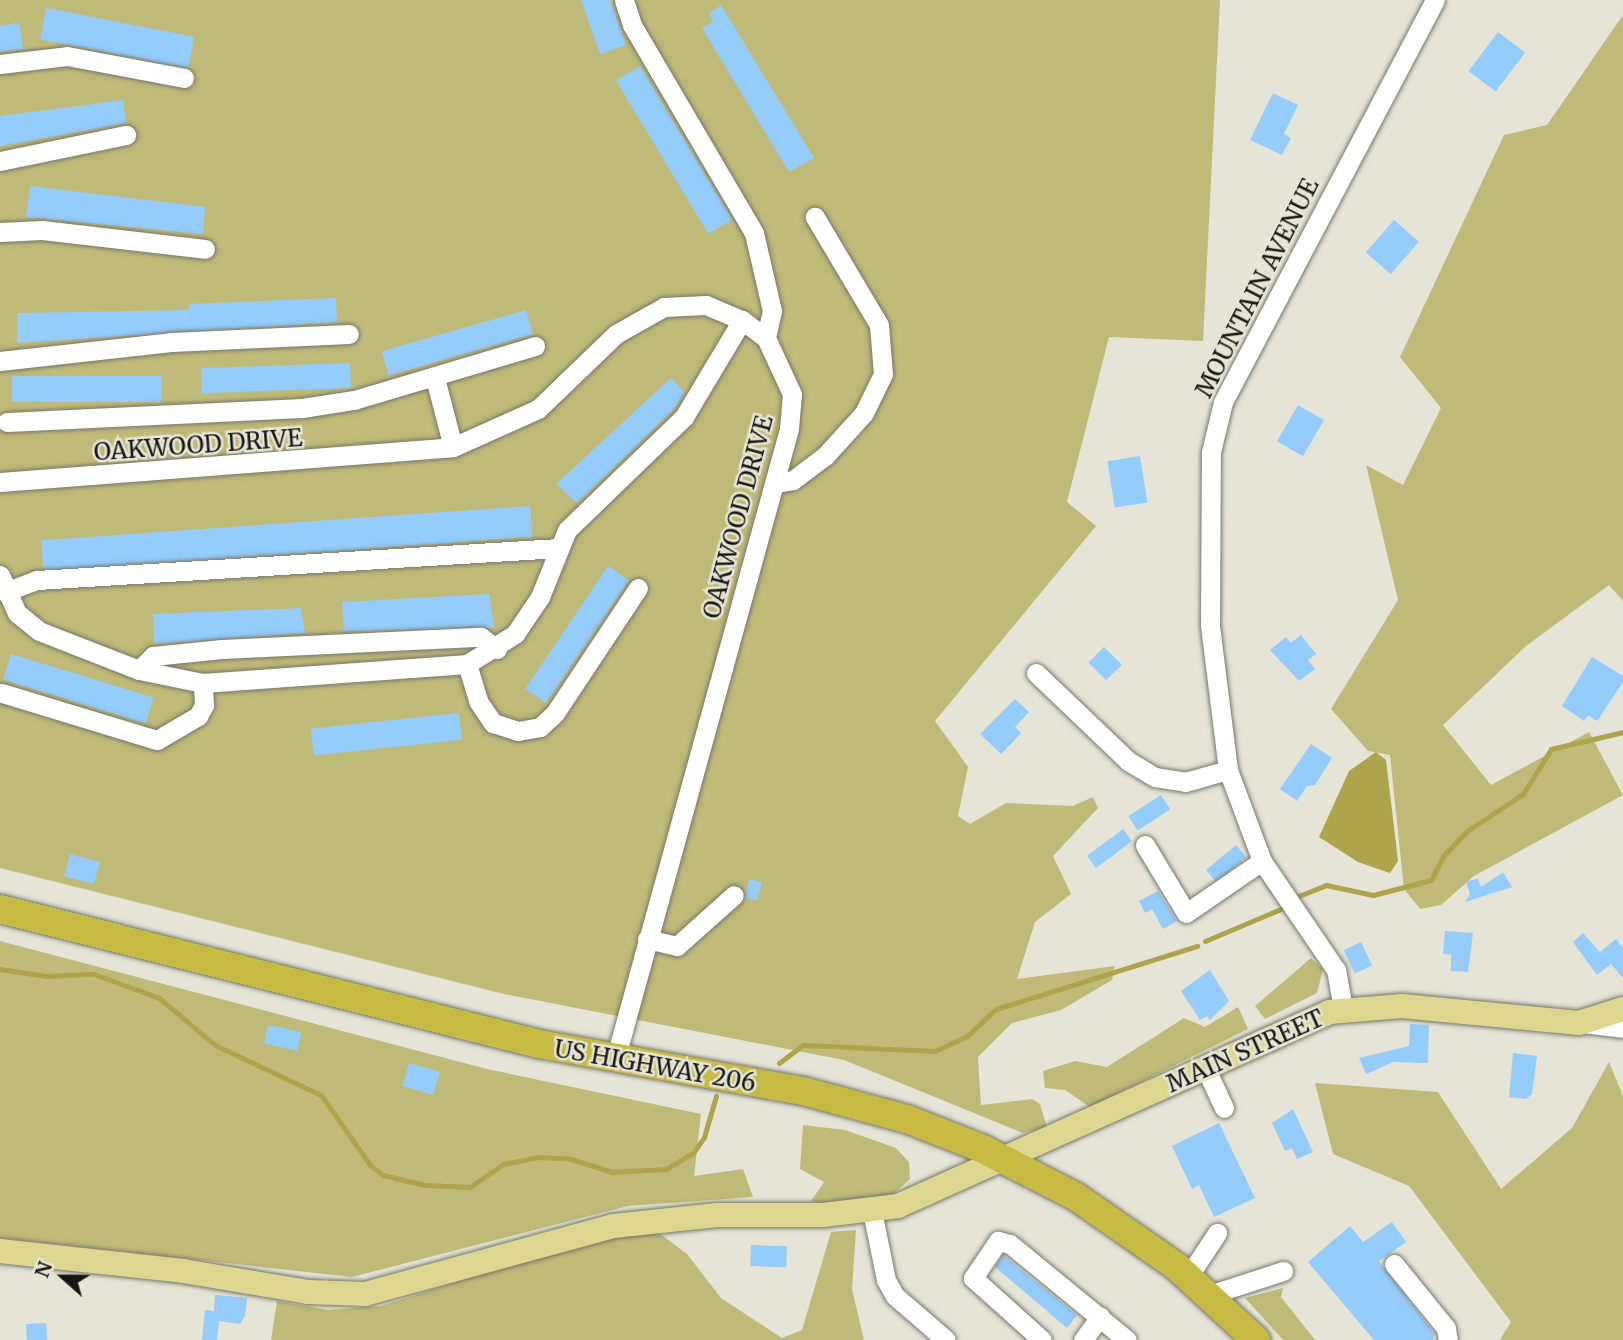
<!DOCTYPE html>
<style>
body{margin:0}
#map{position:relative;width:1623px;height:1340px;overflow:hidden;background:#e5e4d7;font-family:Merriweather,serif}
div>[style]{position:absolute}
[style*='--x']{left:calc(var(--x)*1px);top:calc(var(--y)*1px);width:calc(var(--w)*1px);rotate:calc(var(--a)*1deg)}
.green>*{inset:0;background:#c0ba78}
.water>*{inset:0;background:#ada44b}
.stream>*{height:5px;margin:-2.5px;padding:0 2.5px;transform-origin:2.5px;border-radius:2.5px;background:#ada44b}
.building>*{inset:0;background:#94ccfc;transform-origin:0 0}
.roads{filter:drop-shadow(0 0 2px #77766a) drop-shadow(0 0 2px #77766a)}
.minor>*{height:19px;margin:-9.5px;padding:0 9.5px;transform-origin:9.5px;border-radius:9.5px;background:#fff}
.major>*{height:24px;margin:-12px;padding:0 12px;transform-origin:12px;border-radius:12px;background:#ddd68e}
.highway>*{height:28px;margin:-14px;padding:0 14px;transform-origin:14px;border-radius:14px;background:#c6ba42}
span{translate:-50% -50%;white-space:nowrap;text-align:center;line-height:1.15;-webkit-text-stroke:5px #e5e4d7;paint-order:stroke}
.street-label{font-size:24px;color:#171612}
.north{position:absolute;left:28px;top:1242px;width:70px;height:70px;-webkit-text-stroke:5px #e5e4d7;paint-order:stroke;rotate:291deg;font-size:19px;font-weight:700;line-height:28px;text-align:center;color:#171612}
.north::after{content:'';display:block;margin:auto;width:24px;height:32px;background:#171612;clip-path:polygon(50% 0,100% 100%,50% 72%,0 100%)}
</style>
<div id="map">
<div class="green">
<div style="clip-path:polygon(0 0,1220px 0,1203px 341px,1109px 337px,1067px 502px,1096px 526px,935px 721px,968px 767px,958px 816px,970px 824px,1006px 803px,1073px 806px,1093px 797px,1098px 808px,1053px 856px,1071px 894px,1035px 922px,1017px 979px,1115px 966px,1112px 980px,1061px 1010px,1012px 1023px,978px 1057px,981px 1105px,1032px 1099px,1040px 1104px,1047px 1128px,1023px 1133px,844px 1060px,504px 994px,0 868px)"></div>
<div style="clip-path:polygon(1623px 15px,1623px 601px,1609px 585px,1526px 646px,1443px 725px,1491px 785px,1589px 732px,1623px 795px,1474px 876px,1441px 905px,1420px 909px,1404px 889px,1390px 755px,1368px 751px,1331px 709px,1398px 600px,1366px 465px,1403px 485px,1441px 408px,1400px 357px,1504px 135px,1547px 125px)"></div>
<div style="clip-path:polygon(0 941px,487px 1069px,701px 1114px,694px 1176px,743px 1169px,753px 1197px,628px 1206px,352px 1277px,0 1238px)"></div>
<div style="clip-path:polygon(1311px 958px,1323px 969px,1317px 993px,1265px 1019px,1255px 1006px)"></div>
<div style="clip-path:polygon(1238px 1007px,1248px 1029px,1090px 1107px,1065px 1090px,1045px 1088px,1043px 1071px,1075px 1061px,1107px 1067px,1184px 1018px,1205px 1027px)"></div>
<div style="clip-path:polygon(1609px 1062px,1623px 1096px,1623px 1340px,1500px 1340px,1511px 1322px,1409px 1186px,1333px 1154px,1315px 1083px,1438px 1092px,1501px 1189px,1572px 1128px)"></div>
<div style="clip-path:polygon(803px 1125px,845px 1130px,896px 1148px,909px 1162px,910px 1179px,891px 1196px,844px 1207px,811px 1201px,824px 1182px,800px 1169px)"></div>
<div style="clip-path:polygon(856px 1230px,852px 1289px,864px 1340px,271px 1340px,277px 1301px,328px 1310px,381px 1306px,600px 1236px,659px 1233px,687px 1254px,721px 1298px,782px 1338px,802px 1330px,831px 1232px)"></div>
<div style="clip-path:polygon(1283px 1288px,1281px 1297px,1315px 1340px,1283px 1340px,1245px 1298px)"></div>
</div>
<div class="water">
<div style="clip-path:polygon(1376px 752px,1386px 760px,1398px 861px,1390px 873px,1358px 862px,1319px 837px,1349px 771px)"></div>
</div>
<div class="stream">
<div style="--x:1299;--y:896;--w:29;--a:-22"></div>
<div style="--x:1326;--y:885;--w:48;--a:12"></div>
<div style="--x:1373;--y:895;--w:60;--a:-14.5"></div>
<div style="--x:1431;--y:880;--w:27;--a:-63"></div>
<div style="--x:1443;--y:856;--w:35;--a:-46"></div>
<div style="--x:1467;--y:831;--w:67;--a:-33.5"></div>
<div style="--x:1523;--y:794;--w:53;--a:-58.1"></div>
<div style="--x:1551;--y:749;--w:74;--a:-13.3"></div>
<div style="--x:1205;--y:941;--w:85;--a:-22.9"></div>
<div style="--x:0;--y:969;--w:46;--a:8.8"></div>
<div style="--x:45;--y:976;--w:49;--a:-2.3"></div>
<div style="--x:94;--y:974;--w:69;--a:20.3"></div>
<div style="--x:159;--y:998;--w:73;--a:40"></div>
<div style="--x:215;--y:1045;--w:117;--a:25.3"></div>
<div style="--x:321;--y:1095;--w:85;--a:55"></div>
<div style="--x:370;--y:1165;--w:16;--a:38"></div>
<div style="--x:383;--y:1175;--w:43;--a:13.4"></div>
<div style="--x:425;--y:1185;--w:45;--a:2.5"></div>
<div style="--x:470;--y:1187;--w:40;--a:-34.9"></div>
<div style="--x:503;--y:1164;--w:36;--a:-11"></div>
<div style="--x:538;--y:1157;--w:33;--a:3"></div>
<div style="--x:571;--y:1159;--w:43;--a:17.6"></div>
<div style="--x:612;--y:1172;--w:54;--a:-3.2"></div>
<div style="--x:666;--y:1169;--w:31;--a:-31"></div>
<div style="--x:693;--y:1153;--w:19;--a:-55"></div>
<div style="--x:704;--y:1137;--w:43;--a:-73.7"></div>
<div style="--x:779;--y:1063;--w:30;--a:-37"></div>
<div style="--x:803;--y:1045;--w:132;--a:2.6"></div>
<div style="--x:935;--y:1051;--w:35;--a:-25"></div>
<div style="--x:967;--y:1036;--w:40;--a:-43"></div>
<div style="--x:996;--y:1009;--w:211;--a:-17.4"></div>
</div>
<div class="building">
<div style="clip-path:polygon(581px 0,610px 0,626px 45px,600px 54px)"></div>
<div style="clip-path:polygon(721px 5px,814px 158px,789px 172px,702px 28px,713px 22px,709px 14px)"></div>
<div style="left:46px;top:8px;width:151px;height:32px;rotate:11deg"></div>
<div style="clip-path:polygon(19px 23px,23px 49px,0 52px,0 26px)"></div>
<div style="left:1498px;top:32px;width:34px;height:49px;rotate:37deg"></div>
<div style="left:640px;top:66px;width:179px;height:28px;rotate:59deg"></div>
<div style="clip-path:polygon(1273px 93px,1298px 105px,1284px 134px,1291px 138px,1282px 155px,1250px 140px)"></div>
<div style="clip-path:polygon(123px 100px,126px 123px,0 146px,0 116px)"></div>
<div style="clip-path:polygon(30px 186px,205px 207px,203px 234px,26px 217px)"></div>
<div style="left:1394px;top:220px;width:33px;height:43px;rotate:41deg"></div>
<div style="clip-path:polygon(336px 298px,337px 322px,17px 343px,17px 313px,189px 310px,189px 304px)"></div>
<div style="left:526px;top:310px;width:25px;height:150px;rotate:74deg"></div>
<div style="left:350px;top:363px;width:25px;height:149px;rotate:88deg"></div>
<div style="left:161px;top:376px;width:26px;height:149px;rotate:90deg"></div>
<div style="clip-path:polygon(671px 378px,684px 392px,674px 409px,577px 503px,556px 484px)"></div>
<div style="left:1298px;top:405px;width:30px;height:42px;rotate:30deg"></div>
<div style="left:1140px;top:456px;width:47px;height:33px;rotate:81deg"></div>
<div style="left:530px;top:506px;width:31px;height:490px;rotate:86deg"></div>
<div style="left:608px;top:566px;width:25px;height:148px;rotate:34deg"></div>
<div style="clip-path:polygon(489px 594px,494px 628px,344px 631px,342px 602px)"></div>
<div style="clip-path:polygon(301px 608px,305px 633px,154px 644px,153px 614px)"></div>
<div style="clip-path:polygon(1301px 635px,1316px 654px,1308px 660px,1315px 669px,1299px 681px,1270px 650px,1286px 637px,1291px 643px)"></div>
<div style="left:1104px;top:647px;width:25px;height:22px;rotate:45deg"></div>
<div style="left:11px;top:654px;width:149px;height:27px;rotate:17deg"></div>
<div style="clip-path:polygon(1592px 657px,1623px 676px,1623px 682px,1597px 721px,1588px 715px,1584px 721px,1562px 706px)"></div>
<div style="clip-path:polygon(1015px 699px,1029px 712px,1015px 727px,1021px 733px,1001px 754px,980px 734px)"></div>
<div style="left:459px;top:713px;width:27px;height:149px;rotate:84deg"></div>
<div style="clip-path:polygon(1311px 744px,1332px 758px,1315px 785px,1307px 786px,1297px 801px,1280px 789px)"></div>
<div style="left:1161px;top:795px;width:17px;height:39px;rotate:57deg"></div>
<div style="left:1123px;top:829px;width:15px;height:45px;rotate:53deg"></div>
<div style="left:1236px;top:845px;width:16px;height:39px;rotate:50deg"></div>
<div style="left:70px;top:854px;width:31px;height:23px;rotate:15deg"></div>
<div style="clip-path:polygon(1503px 872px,1512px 887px,1465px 902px,1470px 894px,1466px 882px,1478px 878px,1481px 887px)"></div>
<div style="left:749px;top:879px;width:13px;height:19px;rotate:13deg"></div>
<div style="clip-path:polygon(1158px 891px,1177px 921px,1163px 929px,1152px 909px,1145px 913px,1139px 901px)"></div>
<div style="clip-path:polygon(1445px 931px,1473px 933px,1468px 972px,1451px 971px,1451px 955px,1443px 954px)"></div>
<div style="clip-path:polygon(1583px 933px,1600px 952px,1616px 939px,1623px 948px,1623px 978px,1611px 964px,1597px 975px,1573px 942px)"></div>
<div style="left:1361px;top:942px;width:26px;height:19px;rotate:65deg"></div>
<div style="clip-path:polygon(1210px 970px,1229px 1001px,1210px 1020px,1207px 1016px,1200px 1020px,1181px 991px)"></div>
<div style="clip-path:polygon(1410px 1024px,1429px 1025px,1428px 1063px,1393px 1062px,1366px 1074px,1359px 1058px,1409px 1046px)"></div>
<div style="left:268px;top:1025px;width:34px;height:19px;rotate:12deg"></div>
<div style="clip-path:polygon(1513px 1053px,1537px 1056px,1532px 1094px,1526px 1099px,1509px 1097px)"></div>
<div style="left:409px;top:1063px;width:32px;height:24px;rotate:16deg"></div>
<div style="clip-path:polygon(1293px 1109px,1313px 1152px,1297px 1159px,1292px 1148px,1285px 1151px,1272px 1123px)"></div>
<div style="clip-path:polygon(1219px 1123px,1255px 1198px,1214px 1217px,1199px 1185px,1192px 1189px,1172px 1146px)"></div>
<div style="clip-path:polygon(1392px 1222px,1406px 1242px,1379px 1261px,1434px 1333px,1433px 1340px,1374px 1340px,1308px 1262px,1350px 1226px,1363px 1242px)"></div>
<div style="left:751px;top:1245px;width:36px;height:21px;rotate:2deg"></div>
<div style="clip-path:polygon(1003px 1255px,1077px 1315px,1067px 1328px,995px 1267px)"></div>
<div style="clip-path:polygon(215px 1295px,247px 1298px,245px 1316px,240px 1324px,219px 1321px,217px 1340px,202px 1340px,205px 1310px,214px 1311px)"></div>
<div style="left:46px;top:1323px;width:17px;height:20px;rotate:87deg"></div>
</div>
<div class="roads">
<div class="minor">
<div style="--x:624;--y:0;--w:26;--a:72"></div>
<div style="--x:632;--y:25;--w:241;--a:59.6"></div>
<div style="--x:754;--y:233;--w:80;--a:77"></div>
<div style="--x:772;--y:311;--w:28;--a:103"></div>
<div style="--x:0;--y:64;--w:67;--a:-6.8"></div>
<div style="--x:67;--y:56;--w:119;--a:10.6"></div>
<div style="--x:0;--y:161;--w:129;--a:-11.7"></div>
<div style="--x:0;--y:232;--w:42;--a:-2.7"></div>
<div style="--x:42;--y:230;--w:164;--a:6.6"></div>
<div style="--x:0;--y:361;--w:172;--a:-6.3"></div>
<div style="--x:171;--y:342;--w:178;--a:-2.6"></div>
<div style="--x:435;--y:378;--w:71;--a:75.4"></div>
<div style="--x:7;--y:422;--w:295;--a:-2.7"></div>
<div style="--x:302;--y:408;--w:53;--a:-8.7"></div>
<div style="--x:354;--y:400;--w:189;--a:-16.6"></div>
<div style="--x:0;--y:482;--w:454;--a:-4.4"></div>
<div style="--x:453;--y:447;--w:93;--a:-24.1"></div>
<div style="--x:538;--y:409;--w:108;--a:-43.9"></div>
<div style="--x:616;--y:334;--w:55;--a:-29.4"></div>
<div style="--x:664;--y:307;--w:42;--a:-2.7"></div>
<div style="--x:706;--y:305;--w:39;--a:23"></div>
<div style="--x:742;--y:320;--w:30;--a:37"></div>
<div style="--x:766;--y:338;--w:62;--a:65.1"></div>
<div style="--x:792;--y:394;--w:35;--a:95"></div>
<div style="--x:789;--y:429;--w:655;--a:105.42"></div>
<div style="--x:776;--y:483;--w:17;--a:-10"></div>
<div style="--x:793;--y:480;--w:40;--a:-37"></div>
<div style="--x:825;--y:456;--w:58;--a:-47.8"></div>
<div style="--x:864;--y:413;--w:43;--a:-64"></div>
<div style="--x:883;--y:374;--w:49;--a:-94.7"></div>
<div style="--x:879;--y:325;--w:126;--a:-120.7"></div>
<div style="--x:0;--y:575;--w:42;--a:65.9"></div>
<div style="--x:17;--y:613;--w:28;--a:39"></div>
<div style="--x:39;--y:631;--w:107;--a:21.3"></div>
<div style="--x:139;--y:670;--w:65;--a:11.5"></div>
<div style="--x:203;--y:683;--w:265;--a:-4.1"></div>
<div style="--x:467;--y:664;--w:57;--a:-32"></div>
<div style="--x:515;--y:634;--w:45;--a:-56"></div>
<div style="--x:540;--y:597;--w:72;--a:-68.1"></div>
<div style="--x:567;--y:530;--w:163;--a:-44"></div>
<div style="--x:684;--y:417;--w:113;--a:-59.1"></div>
<div style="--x:5;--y:592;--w:34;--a:-21"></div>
<div style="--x:37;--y:580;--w:522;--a:-3.51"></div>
<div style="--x:467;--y:664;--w:39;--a:73"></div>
<div style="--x:478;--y:701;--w:27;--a:56"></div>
<div style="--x:493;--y:723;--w:26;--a:18"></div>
<div style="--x:518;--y:731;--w:22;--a:-10"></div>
<div style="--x:540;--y:727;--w:21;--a:-43"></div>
<div style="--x:555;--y:713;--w:150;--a:-56.4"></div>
<div style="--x:139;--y:670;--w:20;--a:-45"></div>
<div style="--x:153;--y:656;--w:69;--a:-5.8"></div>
<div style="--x:222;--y:649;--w:259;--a:-2.7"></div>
<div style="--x:481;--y:637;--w:20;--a:37"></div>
<div style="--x:1036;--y:673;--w:127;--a:43.7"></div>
<div style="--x:1128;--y:761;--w:31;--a:31"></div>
<div style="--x:1155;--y:777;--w:30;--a:9"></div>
<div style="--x:1185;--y:782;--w:45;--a:-15.6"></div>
<div style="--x:2;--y:693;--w:162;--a:16.9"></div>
<div style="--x:157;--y:740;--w:48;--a:-30.3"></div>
<div style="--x:198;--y:716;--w:13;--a:-61"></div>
<div style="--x:204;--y:705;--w:22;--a:-93"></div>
<div style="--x:1145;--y:845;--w:79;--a:58.9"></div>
<div style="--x:1186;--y:913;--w:92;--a:-34.4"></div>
<div style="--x:647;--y:939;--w:31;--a:13"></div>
<div style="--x:677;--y:946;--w:76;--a:-41.8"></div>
<div style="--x:1343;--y:1009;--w:40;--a:-100"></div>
<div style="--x:1336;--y:970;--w:132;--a:-124.2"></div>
<div style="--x:1262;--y:861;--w:97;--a:-110.5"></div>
<div style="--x:1228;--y:770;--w:146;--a:-97.1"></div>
<div style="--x:1210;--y:625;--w:173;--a:-89.7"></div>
<div style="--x:1211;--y:452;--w:51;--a:-76.5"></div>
<div style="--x:1223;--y:402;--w:454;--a:-62.2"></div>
<div style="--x:1583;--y:1023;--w:40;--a:7.1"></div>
<div style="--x:1205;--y:1067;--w:45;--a:65.1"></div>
<div style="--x:872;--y:1211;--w:70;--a:78.5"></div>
<div style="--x:886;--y:1280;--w:18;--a:61"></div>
<div style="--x:895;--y:1296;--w:67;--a:40.8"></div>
<div style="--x:1394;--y:1264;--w:82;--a:50.9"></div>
<div style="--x:1446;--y:1328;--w:12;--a:81"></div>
<div style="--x:1188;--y:1277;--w:53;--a:-56.6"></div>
<div style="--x:1209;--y:1295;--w:78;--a:-18"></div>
<div style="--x:1042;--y:1340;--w:93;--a:-138.1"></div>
<div style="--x:973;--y:1278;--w:45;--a:-56"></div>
<div style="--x:998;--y:1241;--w:12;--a:14"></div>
<div style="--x:1010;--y:1244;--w:151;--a:39.4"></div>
<div style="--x:1083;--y:1340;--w:29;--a:-54"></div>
</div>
<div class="major">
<div style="--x:0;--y:1251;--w:184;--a:6.2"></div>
<div style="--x:183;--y:1271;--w:127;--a:9.5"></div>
<div style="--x:308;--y:1292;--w:57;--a:2"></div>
<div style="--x:365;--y:1294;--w:257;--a:-15.3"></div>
<div style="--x:613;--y:1226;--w:105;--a:-6"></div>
<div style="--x:717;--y:1215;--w:106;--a:0"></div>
<div style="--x:823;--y:1215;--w:76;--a:-6.8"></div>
<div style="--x:898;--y:1206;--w:473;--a:-24.2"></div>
<div style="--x:1329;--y:1012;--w:73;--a:-4.7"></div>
<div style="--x:1402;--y:1006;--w:178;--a:5.5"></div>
<div style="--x:1579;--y:1023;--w:46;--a:-17.7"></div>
</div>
<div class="highway">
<div style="--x:0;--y:909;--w:556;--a:14.06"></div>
<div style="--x:539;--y:1044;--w:268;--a:10.1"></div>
<div style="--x:803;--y:1091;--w:108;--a:15.1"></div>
<div style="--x:907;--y:1119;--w:82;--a:21.5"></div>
<div style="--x:983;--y:1149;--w:103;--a:27.1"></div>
<div style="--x:1075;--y:1196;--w:124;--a:34.8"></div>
<div style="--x:1177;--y:1267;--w:108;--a:42.7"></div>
</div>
</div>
<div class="street-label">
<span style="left:1257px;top:288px;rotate:-63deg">MOUNTAIN AVENUE</span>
<span style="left:198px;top:445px;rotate:-4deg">OAKWOOD DRIVE</span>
<span style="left:738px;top:517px;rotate:-75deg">OAKWOOD DRIVE</span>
<span style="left:1245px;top:1051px;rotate:-24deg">MAIN STREET</span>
<span style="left:655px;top:1066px;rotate:10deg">US HIGHWAY 206</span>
</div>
<div class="north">N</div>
</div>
